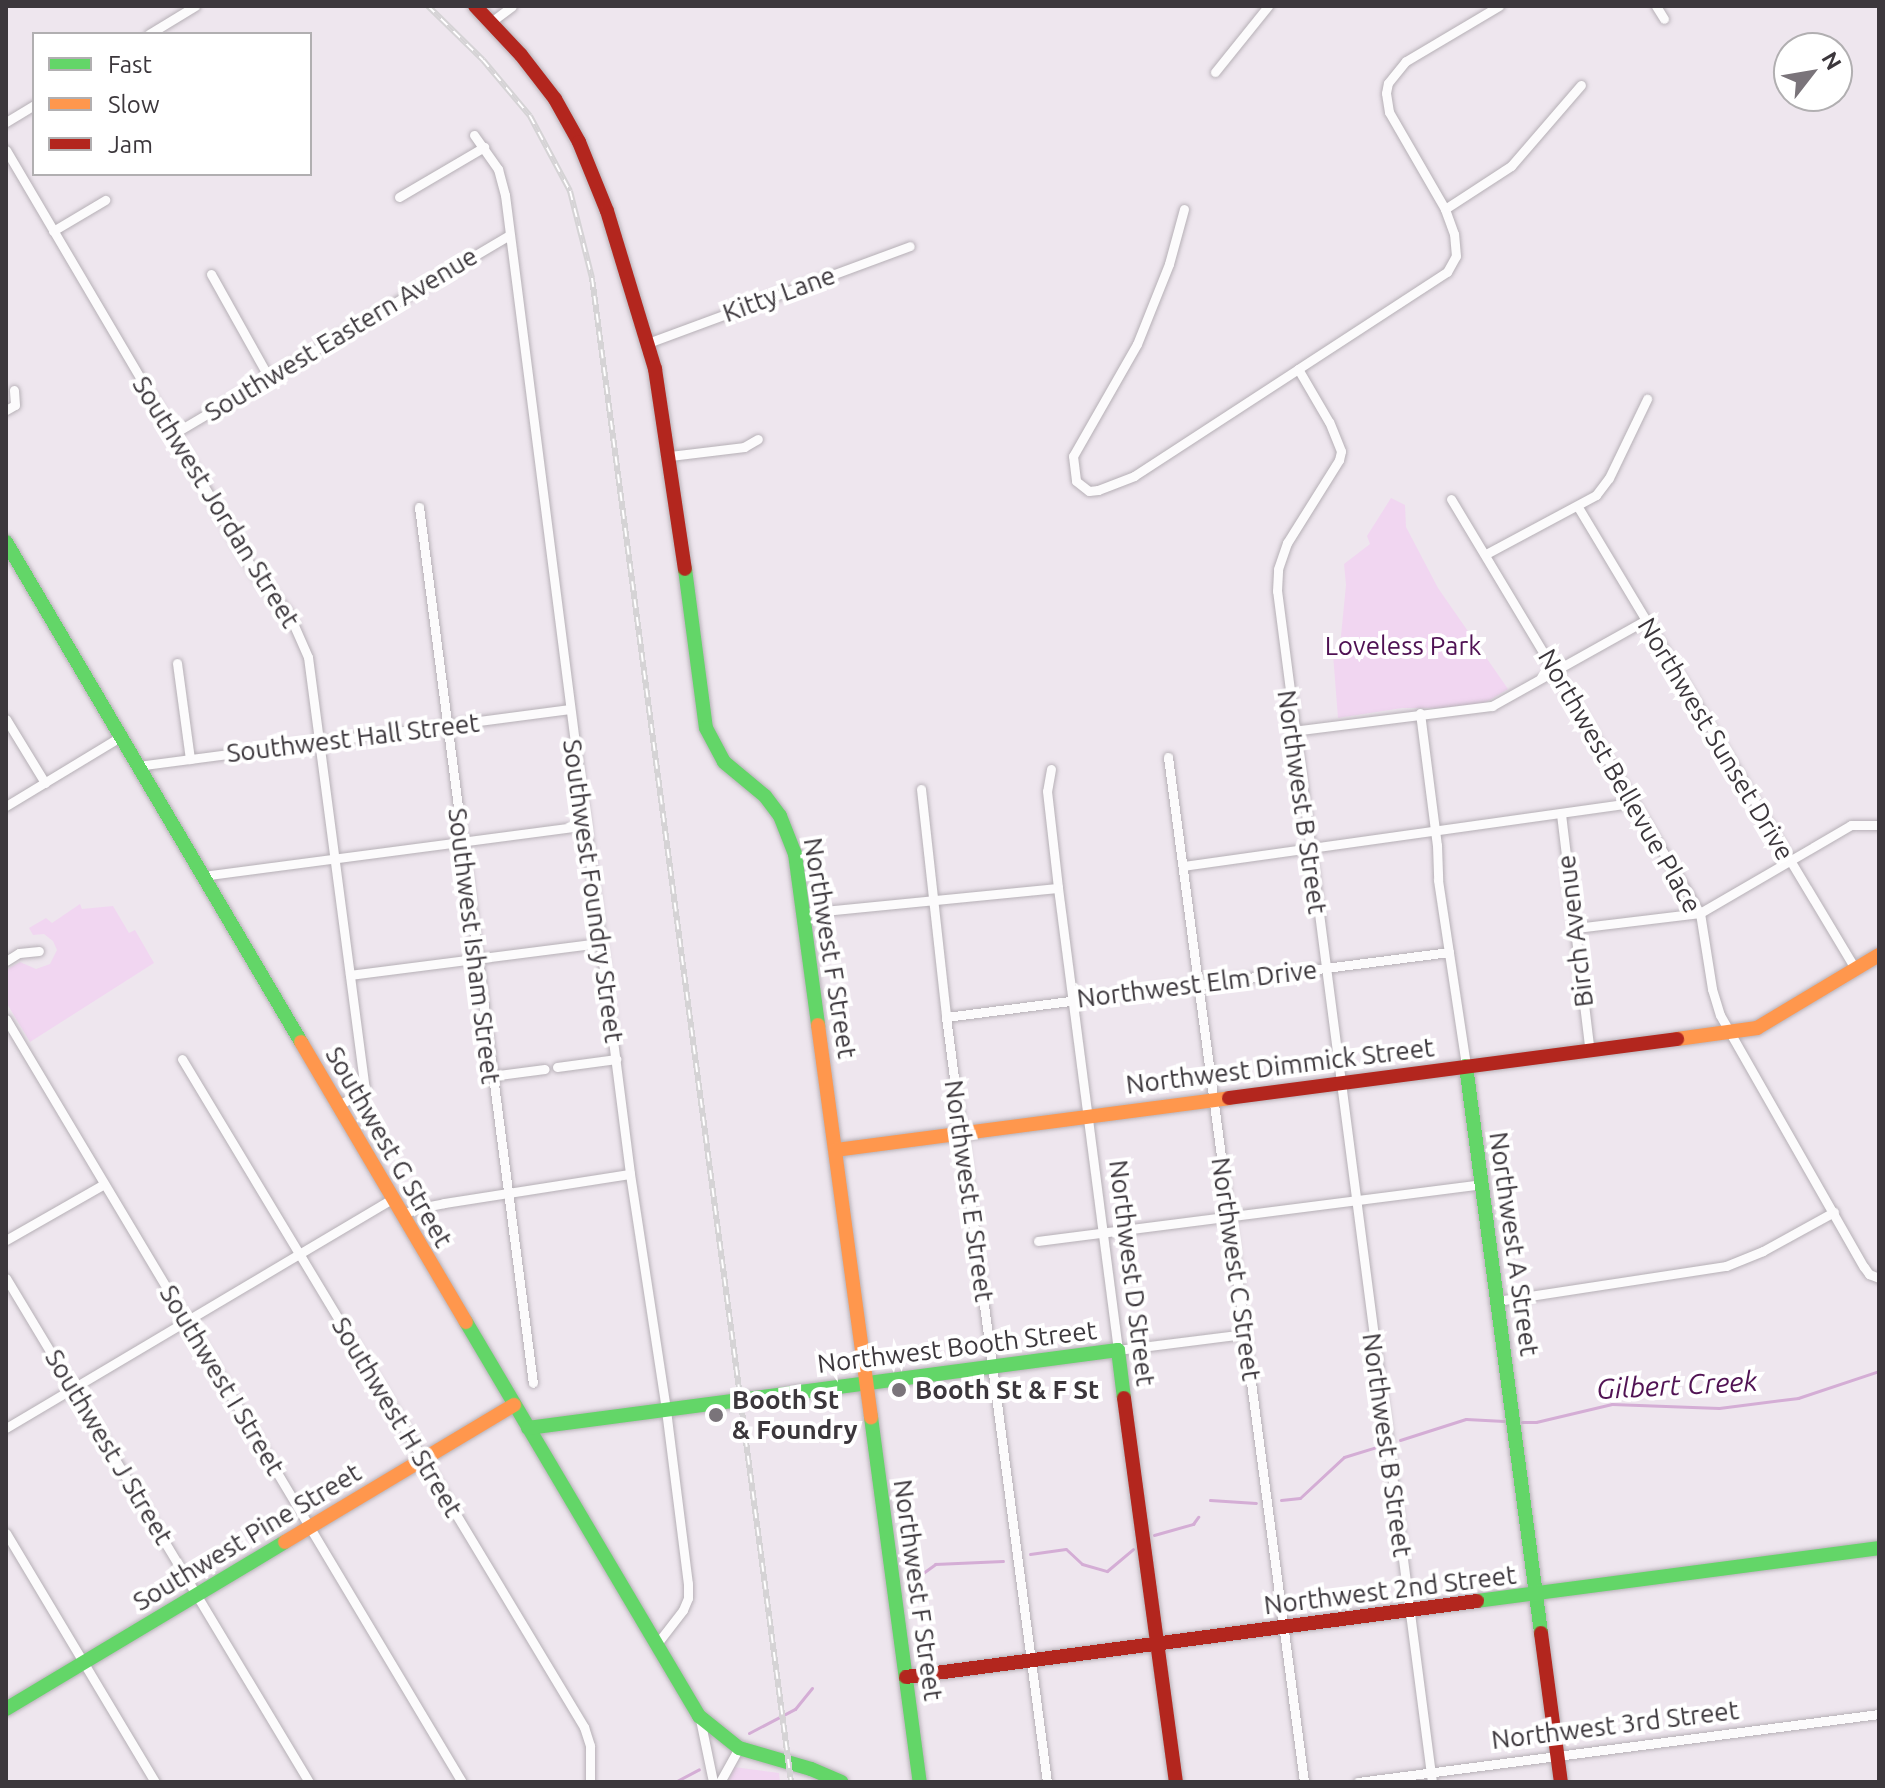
<!DOCTYPE html>
<style>
body{margin:0}
#map{position:relative;width:1885px;height:1788px;overflow:hidden;background:#eee6ee;font-family:Ubuntu,sans-serif}
div>[style]{position:absolute}
[style*='--x']{left:calc(var(--x)*1px);top:calc(var(--y)*1px);width:calc(var(--w)*1px);rotate:calc(var(--a)*1deg)}
.green>*{inset:0;background:#f1d6f1}
.stream>*{height:3px;margin:-1.5px;padding:0 1.5px;transform-origin:1.5px;border-radius:1.5px;background:#d4add5}
.roads{filter:drop-shadow(0 0 2px #b6b0b6) drop-shadow(0 0 2px #b6b0b6)}
.street>*{height:9px;margin:-4.5px;padding:0 4.5px;transform-origin:4.5px;border-radius:4.5px;background:#fcfbfc}
.fast>*{height:14px;margin:-7px;padding:0 7px;transform-origin:7px;border-radius:7px;background:#63d668}
.slow>*{height:14px;margin:-7px;padding:0 7px;transform-origin:7px;border-radius:7px;background:#ff974d}
.jam>*{height:14px;margin:-7px;padding:0 7px;transform-origin:7px;border-radius:7px;background:#b3261e}
.rail>*{height:6px;margin-top:-3px;transform-origin:0;background:repeating-linear-gradient(90deg,#fff 0 9px,#d5d3d5 0 18px);box-sizing:border-box;border-block:2px solid #d5d3d5}
.dots>*{width:22px;height:22px;translate:-50% -50%;box-sizing:border-box;border:4px solid #fff;border-radius:50%}
span{translate:-50% -50%;white-space:nowrap;text-align:center;line-height:1.15;-webkit-text-stroke:8px #fff;paint-order:stroke}
.street-label{font-size:26px;color:#3c373c}
.park-label{font-size:26px;color:#4f1153}
.poi-label{font-size:26px;color:#3c373c;font-weight:700}
.left{translate:0 -50%;text-align:left}
.water-label{font-size:28px;color:#511354;font-style:italic}
.frame{position:absolute;inset:0;border:8px solid #3c373c;pointer-events:none}
.legend{position:absolute;left:32px;top:32px;width:280px;height:144px;box-sizing:border-box;background:#fff;border:2px solid #b1afb1;margin:0;padding:10px 14px;list-style:none;font-size:24px;color:#3c373c}
.legend li{display:flex;align-items:center;gap:16px;height:40px}
.legend b{width:40px;border:2px solid #b1afb1}
.north{position:absolute;left:1773px;top:32px;width:80px;height:80px;box-sizing:border-box;background:#fff;border:2px solid #b1afb1;border-radius:50%;rotate:59deg;font-size:22px;font-weight:700;line-height:32px;text-align:center;color:#3c373c}
.north::after{content:'';display:block;margin:auto;width:28px;height:36px;background:#7a747a;clip-path:polygon(50% 0,100% 100%,50% 72%,0 100%)}
</style>
<div id="map">
<div class="green">
<div style="clip-path:polygon(1391px 498px,1405px 505px,1406px 527px,1438px 588px,1508px 689px,1483px 704px,1462px 708px,1402px 708px,1338px 718px,1333px 654px,1340px 646px,1346px 585px,1344px 564px,1370px 544px,1367px 536px)"></div>
<div style="clip-path:polygon(80px 904px,82px 909px,113px 906px,129px 933px,135px 930px,154px 963px,30px 1042px,6px 1002px,6px 970px,20px 962px,36px 969px,50px 964px,57px 950px,53px 941px,44px 934px,33px 935px,29px 928px,46px 918px,52px 923px)"></div>
<div style="clip-path:polygon(734px 1767px,779px 1773px,780px 1782px,728px 1782px)"></div>
</div>
<div class="stream">
<div style="--x:1522;--y:1422;--w:14;--a:0"></div>
<div style="--x:1536;--y:1422;--w:78;--a:-13.3"></div>
<div style="--x:1612;--y:1404;--w:107;--a:2.1"></div>
<div style="--x:1719;--y:1408;--w:80;--a:-7.2"></div>
<div style="--x:1798;--y:1398;--w:85;--a:-18.4"></div>
<div style="--x:1400;--y:1440;--w:69;--a:-17.7"></div>
<div style="--x:1466;--y:1419;--w:38;--a:3"></div>
<div style="--x:1210;--y:1500;--w:46;--a:3.7"></div>
<div style="--x:1281;--y:1500;--w:19;--a:-6"></div>
<div style="--x:1300;--y:1498;--w:60;--a:-43"></div>
<div style="--x:1344;--y:1457;--w:37;--a:-17"></div>
<div style="--x:1154;--y:1535;--w:41;--a:-15.8"></div>
<div style="--x:1193;--y:1524;--w:9;--a:-54"></div>
<div style="--x:1030;--y:1554;--w:36;--a:-8"></div>
<div style="--x:1066;--y:1549;--w:22;--a:43"></div>
<div style="--x:1082;--y:1564;--w:26;--a:16"></div>
<div style="--x:1107;--y:1571;--w:34;--a:-40"></div>
<div style="--x:912;--y:1581;--w:29;--a:-36"></div>
<div style="--x:935;--y:1564;--w:68;--a:-2.5"></div>
<div style="--x:749;--y:1733;--w:52;--a:-27.6"></div>
<div style="--x:795;--y:1709;--w:27;--a:-51"></div>
<div style="--x:675;--y:1782;--w:27;--a:-28"></div>
</div>
<div class="roads">
<div class="street">
<div style="--x:1656;--y:6;--w:15;--a:58"></div>
<div style="--x:491;--y:22;--w:26;--a:-37"></div>
<div style="--x:149;--y:34;--w:54;--a:-31.3"></div>
<div style="--x:1215;--y:72;--w:85;--a:-51.2"></div>
<div style="--x:6;--y:122;--w:33;--a:-31"></div>
<div style="--x:474;--y:135;--w:42;--a:54.8"></div>
<div style="--x:498;--y:169;--w:27;--a:75"></div>
<div style="--x:505;--y:195;--w:987;--a:82.72"></div>
<div style="--x:630;--y:1174;--w:239;--a:81.3"></div>
<div style="--x:666;--y:1410;--w:175;--a:82.8"></div>
<div style="--x:688;--y:1584;--w:14;--a:90"></div>
<div style="--x:688;--y:1598;--w:13;--a:113"></div>
<div style="--x:683;--y:1610;--w:44;--a:127.6"></div>
<div style="--x:6;--y:150;--w:492;--a:59.5"></div>
<div style="--x:256;--y:574;--w:52;--a:50.5"></div>
<div style="--x:289;--y:614;--w:47;--a:66.2"></div>
<div style="--x:308;--y:657;--w:437;--a:82.5"></div>
<div style="--x:365;--y:1090;--w:32;--a:150"></div>
<div style="--x:399;--y:197;--w:99;--a:-30.5"></div>
<div style="--x:1184;--y:209;--w:57;--a:105.3"></div>
<div style="--x:1169;--y:264;--w:86;--a:111.8"></div>
<div style="--x:1137;--y:344;--w:129;--a:119.7"></div>
<div style="--x:1073;--y:456;--w:25;--a:83"></div>
<div style="--x:1076;--y:481;--w:16;--a:38"></div>
<div style="--x:1089;--y:491;--w:9;--a:-6"></div>
<div style="--x:1098;--y:490;--w:39;--a:-21"></div>
<div style="--x:1134;--y:476;--w:196;--a:-33.1"></div>
<div style="--x:1445;--y:209;--w:79;--a:-33.1"></div>
<div style="--x:1511;--y:166;--w:107;--a:-49.2"></div>
<div style="--x:53;--y:231;--w:61;--a:-30.8"></div>
<div style="--x:211;--y:274;--w:117;--a:60.8"></div>
<div style="--x:648;--y:343;--w:279;--a:-20.3"></div>
<div style="--x:6;--y:410;--w:10;--a:-29"></div>
<div style="--x:15;--y:405;--w:15;--a:-94"></div>
<div style="--x:173;--y:434;--w:391;--a:-30.6"></div>
<div style="--x:670;--y:456;--w:75;--a:-6.9"></div>
<div style="--x:744;--y:447;--w:16;--a:-30"></div>
<div style="--x:1451;--y:499;--w:483;--a:59"></div>
<div style="--x:1700;--y:913;--w:77;--a:81"></div>
<div style="--x:1712;--y:989;--w:27;--a:73"></div>
<div style="--x:1720;--y:1015;--w:290;--a:60.3"></div>
<div style="--x:1864;--y:1267;--w:9;--a:54"></div>
<div style="--x:1869;--y:1274;--w:11;--a:22"></div>
<div style="--x:419;--y:507;--w:883;--a:82.59"></div>
<div style="--x:1578;--y:507;--w:540;--a:59.02"></div>
<div style="--x:1486;--y:554;--w:125;--a:-28.2"></div>
<div style="--x:1596;--y:495;--w:21;--a:-53"></div>
<div style="--x:1609;--y:478;--w:88;--a:-64.3"></div>
<div style="--x:177;--y:663;--w:97;--a:82.3"></div>
<div style="--x:1420;--y:713;--w:133;--a:82.7"></div>
<div style="--x:1437;--y:845;--w:35;--a:88"></div>
<div style="--x:1438;--y:880;--w:188;--a:81.4"></div>
<div style="--x:6;--y:719;--w:75;--a:58.6"></div>
<div style="--x:1293;--y:731;--w:201;--a:-7.2"></div>
<div style="--x:1492;--y:706;--w:176;--a:-29.2"></div>
<div style="--x:1168;--y:757;--w:1034;--a:82.44"></div>
<div style="--x:137;--y:766;--w:436;--a:-7.5"></div>
<div style="--x:1051;--y:769;--w:22;--a:100"></div>
<div style="--x:1047;--y:791;--w:98;--a:83.5"></div>
<div style="--x:1058;--y:888;--w:466;--a:82.6"></div>
<div style="--x:1118;--y:1350;--w:128;--a:-7.2"></div>
<div style="--x:921;--y:789;--w:229;--a:83.7"></div>
<div style="--x:946;--y:1017;--w:772;--a:82.48"></div>
<div style="--x:6;--y:806;--w:133;--a:-31.2"></div>
<div style="--x:1561;--y:814;--w:235;--a:83.1"></div>
<div style="--x:1183;--y:866;--w:455;--a:-8"></div>
<div style="--x:202;--y:876;--w:385;--a:-7.5"></div>
<div style="--x:803;--y:913;--w:256;--a:-5.6"></div>
<div style="--x:1576;--y:928;--w:125;--a:-6.9"></div>
<div style="--x:1700;--y:913;--w:175;--a:-30.2"></div>
<div style="--x:1851;--y:825;--w:28;--a:0"></div>
<div style="--x:6;--y:961;--w:15;--a:-32"></div>
<div style="--x:19;--y:953;--w:20;--a:-6"></div>
<div style="--x:350;--y:975;--w:253;--a:-7.3"></div>
<div style="--x:946;--y:1017;--w:507;--a:-7.36"></div>
<div style="--x:6;--y:1019;--w:889;--a:59.14"></div>
<div style="--x:182;--y:1059;--w:780;--a:58.96"></div>
<div style="--x:584;--y:1727;--w:20;--a:72"></div>
<div style="--x:590;--y:1746;--w:36;--a:90"></div>
<div style="--x:557;--y:1067;--w:60;--a:-7.7"></div>
<div style="--x:491;--y:1076;--w:54;--a:-7.4"></div>
<div style="--x:401;--y:1216;--w:15;--a:-28"></div>
<div style="--x:414;--y:1209;--w:31;--a:-11"></div>
<div style="--x:444;--y:1203;--w:188;--a:-8.9"></div>
<div style="--x:6;--y:1240;--w:113;--a:-29.7"></div>
<div style="--x:1038;--y:1241;--w:448;--a:-7.3"></div>
<div style="--x:6;--y:1278;--w:588;--a:58.99"></div>
<div style="--x:1497;--y:1301;--w:232;--a:-8.7"></div>
<div style="--x:1726;--y:1266;--w:40;--a:-22"></div>
<div style="--x:1763;--y:1251;--w:81;--a:-28.8"></div>
<div style="--x:6;--y:1428;--w:448;--a:-30.7"></div>
<div style="--x:6;--y:1533;--w:290;--a:59.1"></div>
<div style="--x:700;--y:1719;--w:64;--a:78.3"></div>
<div style="--x:720;--y:1782;--w:39;--a:-61"></div>
<div style="--x:1358;--y:1782;--w:525;--a:-7.44"></div>
<div style="--x:1432;--y:1782;--w:1201;--a:-97.41"></div>
<div style="--x:1277;--y:591;--w:22;--a:-87"></div>
<div style="--x:1278;--y:569;--w:28;--a:-71"></div>
<div style="--x:1287;--y:543;--w:98;--a:-57.9"></div>
<div style="--x:1339;--y:460;--w:9;--a:-77"></div>
<div style="--x:1341;--y:451;--w:31;--a:-112"></div>
<div style="--x:1329;--y:422;--w:61;--a:-120.3"></div>
<div style="--x:1298;--y:369;--w:178;--a:-33.1"></div>
<div style="--x:1447;--y:272;--w:18;--a:-61"></div>
<div style="--x:1456;--y:256;--w:22;--a:-95"></div>
<div style="--x:1454;--y:234;--w:27;--a:-110"></div>
<div style="--x:1445;--y:209;--w:112;--a:-120"></div>
<div style="--x:1389;--y:112;--w:19;--a:-99"></div>
<div style="--x:1386;--y:93;--w:10;--a:-79"></div>
<div style="--x:1388;--y:83;--w:28;--a:-51"></div>
<div style="--x:1406;--y:61;--w:108;--a:-30.6"></div>
</div>
<div class="fast">
<div style="--x:6;--y:542;--w:581;--a:59.46"></div>
<div style="--x:685;--y:569;--w:160;--a:82.5"></div>
<div style="--x:706;--y:728;--w:38;--a:62"></div>
<div style="--x:724;--y:762;--w:53;--a:39.7"></div>
<div style="--x:765;--y:796;--w:25;--a:53"></div>
<div style="--x:780;--y:816;--w:41;--a:68.5"></div>
<div style="--x:795;--y:854;--w:173;--a:82.3"></div>
<div style="--x:1466;--y:1066;--w:572;--a:82.46"></div>
<div style="--x:466;--y:1322;--w:458;--a:59.4"></div>
<div style="--x:699;--y:1716;--w:51;--a:38.7"></div>
<div style="--x:739;--y:1748;--w:75;--a:16.3"></div>
<div style="--x:811;--y:1769;--w:33;--a:23"></div>
<div style="--x:871;--y:1417;--w:368;--a:82.4"></div>
<div style="--x:528;--y:1428;--w:595;--a:-7.53"></div>
<div style="--x:1118;--y:1350;--w:48;--a:82.9"></div>
<div style="--x:1477;--y:1601;--w:405;--a:-7.5"></div>
<div style="--x:6;--y:1709;--w:325;--a:-30.9"></div>
</div>
<div class="slow">
<div style="--x:818;--y:1025;--w:396;--a:82.3"></div>
<div style="--x:1677;--y:1039;--w:81;--a:-7.8"></div>
<div style="--x:1757;--y:1028;--w:142;--a:-30.9"></div>
<div style="--x:301;--y:1042;--w:325;--a:59.5"></div>
<div style="--x:836;--y:1150;--w:396;--a:-7.5"></div>
<div style="--x:285;--y:1542;--w:267;--a:-30.9"></div>
</div>
<div class="jam">
<div style="--x:475;--y:6;--w:67;--a:46.8"></div>
<div style="--x:521;--y:55;--w:56;--a:52.3"></div>
<div style="--x:555;--y:99;--w:49;--a:60.8"></div>
<div style="--x:579;--y:142;--w:74;--a:67.9"></div>
<div style="--x:607;--y:211;--w:165;--a:73.1"></div>
<div style="--x:655;--y:369;--w:202;--a:81.5"></div>
<div style="--x:1229;--y:1098;--w:452;--a:-7.5"></div>
<div style="--x:1124;--y:1398;--w:388;--a:82.3"></div>
<div style="--x:1541;--y:1633;--w:150;--a:82.4"></div>
<div style="--x:906;--y:1677;--w:576;--a:-7.58"></div>
</div>
</div>
<div class="rail">
<div style="--x:428;--y:6;--w:77;--a:44.5"></div>
<div style="--x:483;--y:60;--w:73;--a:50"></div>
<div style="--x:530;--y:116;--w:85;--a:61.9"></div>
<div style="--x:570;--y:191;--w:90;--a:75.8"></div>
<div style="--x:592;--y:278;--w:1517;--a:82.46"></div>
</div>
<div class="dots">
<div style="left:899px;top:1390px;background:#7a747a"></div>
<div style="left:716px;top:1415px;background:#7a747a"></div>
</div>
<div class="street-label">
<span style="left:779px;top:294px;rotate:-20deg">Kitty Lane</span>
<span style="left:341px;top:334px;rotate:-31deg">Southwest Eastern Avenue</span>
<span style="left:216px;top:502px;rotate:58deg">Southwest Jordan Street</span>
<span style="left:353px;top:738px;rotate:-7deg">Southwest Hall Street</span>
<span style="left:1716px;top:739px;rotate:59deg">Northwest Sunset Drive</span>
<span style="left:1620px;top:781px;rotate:60deg">Northwest Bellevue Place</span>
<span style="left:1302px;top:802px;rotate:82deg">Northwest B Street</span>
<span style="left:593px;top:891px;rotate:82deg">Southwest Foundry Street</span>
<span style="left:1575px;top:931px;rotate:-97deg">Birch Avenue</span>
<span style="left:474px;top:946px;rotate:83deg">Southwest Isham Street</span>
<span style="left:830px;top:948px;rotate:81deg">Northwest F Street</span>
<span style="left:1197px;top:984px;rotate:-7deg">Northwest Elm Drive</span>
<span style="left:1280px;top:1066px;rotate:-7deg">Northwest Dimmick Street</span>
<span style="left:389px;top:1147px;rotate:60deg">Southwest G Street</span>
<span style="left:969px;top:1191px;rotate:82deg">Northwest E Street</span>
<span style="left:1514px;top:1244px;rotate:82deg">Northwest A Street</span>
<span style="left:1236px;top:1269px;rotate:82deg">Northwest C Street</span>
<span style="left:1132px;top:1273px;rotate:83deg">Northwest D Street</span>
<span style="left:957px;top:1347px;rotate:-7deg">Northwest Booth Street</span>
<span style="left:222px;top:1380px;rotate:59deg">Southwest I Street</span>
<span style="left:397px;top:1417px;rotate:59deg">Southwest H Street</span>
<span style="left:1387px;top:1445px;rotate:82deg">Northwest B Street</span>
<span style="left:109px;top:1447px;rotate:59deg">Southwest J Street</span>
<span style="left:247px;top:1537px;rotate:-31deg">Southwest Pine Street</span>
<span style="left:918px;top:1590px;rotate:82deg">Northwest F Street</span>
<span style="left:1390px;top:1590px;rotate:-7deg">Northwest 2nd Street</span>
<span style="left:1615px;top:1725px;rotate:-7deg">Northwest 3rd Street</span>
</div>
<div class="park-label">
<span style="left:1403px;top:646px">Loveless Park</span>
</div>
<div class="poi-label">
<span class="left" style="left:915px;top:1390px">Booth St &amp; F St</span>
<span class="left" style="left:732px;top:1415px">Booth St<br>&amp; Foundry</span>
</div>
<div class="water-label">
<span style="left:1677px;top:1385px;rotate:-3deg">Gilbert Creek</span>
</div>
<div class="frame"></div>
<ul class="legend">
<li><b style="height:10px;background:#63d668"></b>Fast</li>
<li><b style="height:10px;background:#ff974d"></b>Slow</li>
<li><b style="height:10px;background:#b3261e"></b>Jam</li>
</ul>
<div class="north">N</div>
</div>
